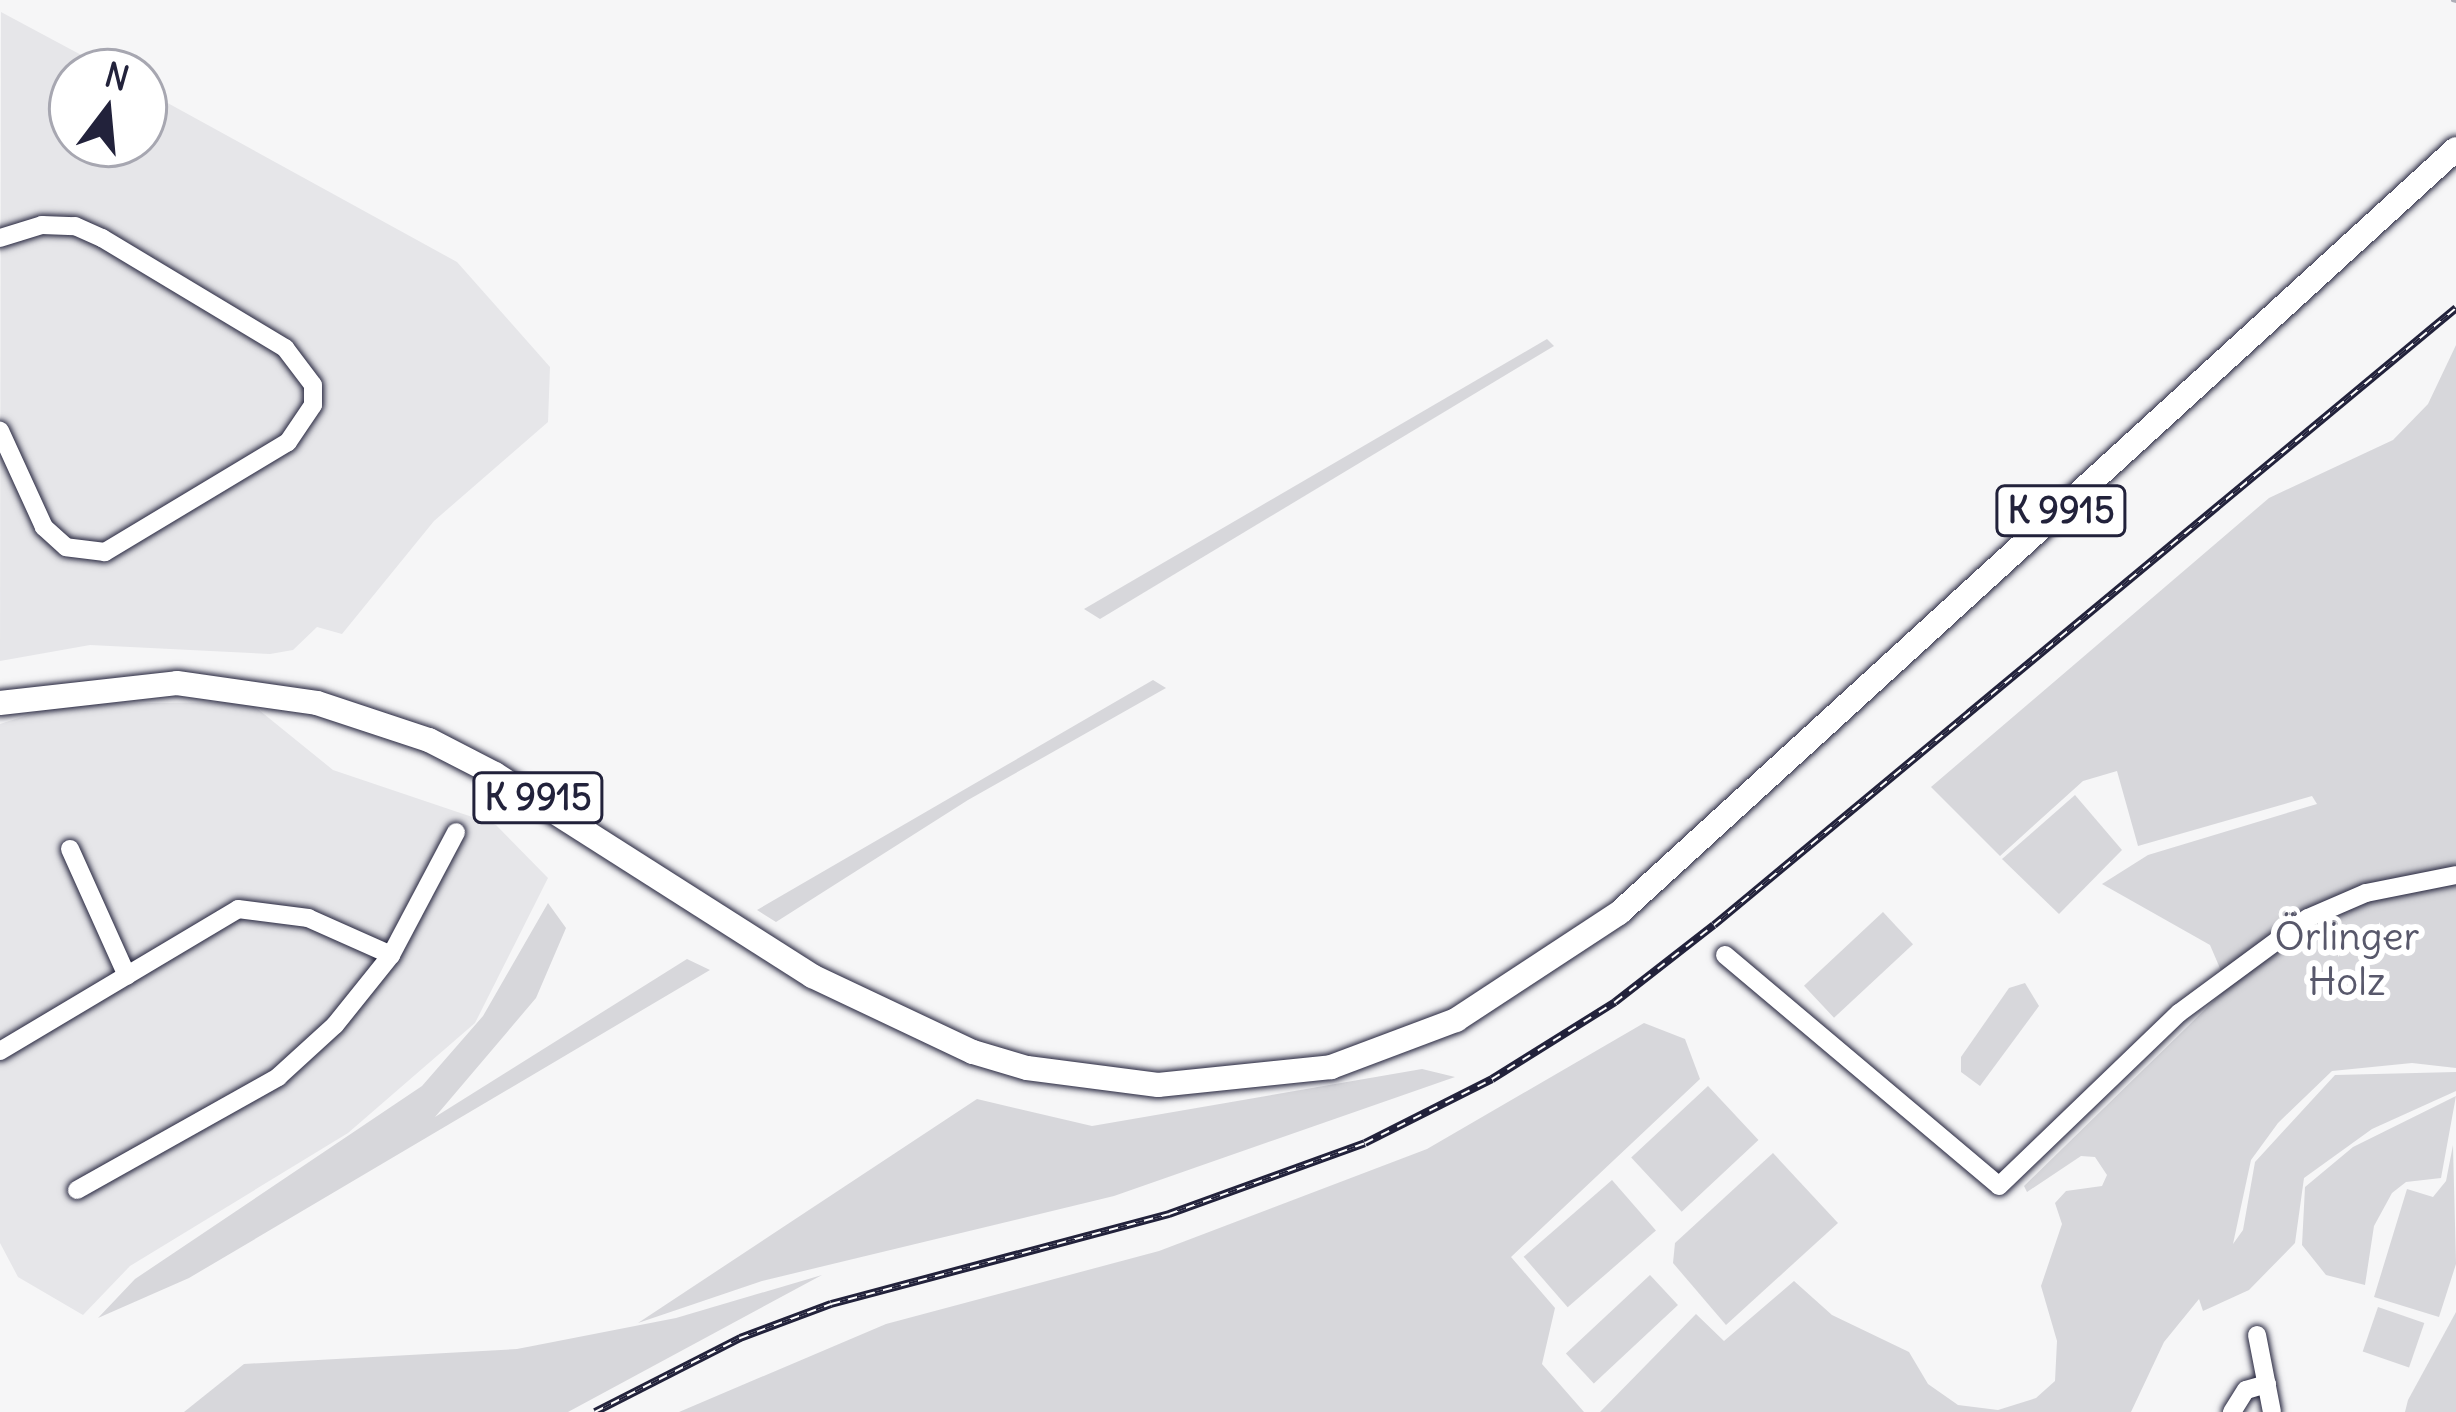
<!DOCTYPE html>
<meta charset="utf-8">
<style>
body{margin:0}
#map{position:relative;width:2456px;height:1412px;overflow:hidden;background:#f6f6f7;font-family:Delius,sans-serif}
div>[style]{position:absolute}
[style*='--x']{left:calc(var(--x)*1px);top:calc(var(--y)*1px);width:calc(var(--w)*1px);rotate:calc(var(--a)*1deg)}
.built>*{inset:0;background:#e6e6e9}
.green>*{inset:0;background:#d7d7db;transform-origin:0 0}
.stream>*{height:3px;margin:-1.5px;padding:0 1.5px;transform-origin:1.5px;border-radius:1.5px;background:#aeaeb7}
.roads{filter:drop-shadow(0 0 3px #22223b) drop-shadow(0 0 3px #22223b)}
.minor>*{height:18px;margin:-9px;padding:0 9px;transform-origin:9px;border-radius:9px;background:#fff}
.major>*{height:24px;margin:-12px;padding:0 12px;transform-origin:12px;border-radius:12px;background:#fff}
.rail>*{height:8px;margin-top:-4px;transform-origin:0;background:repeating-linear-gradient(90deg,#fff 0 9px,#22223b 0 18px);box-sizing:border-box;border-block:3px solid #22223b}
span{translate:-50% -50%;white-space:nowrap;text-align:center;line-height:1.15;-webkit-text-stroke:12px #fff;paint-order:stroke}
.shield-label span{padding:3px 9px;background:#fff;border:3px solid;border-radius:9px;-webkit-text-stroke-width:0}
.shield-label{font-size:36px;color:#22223b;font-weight:700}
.park-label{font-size:39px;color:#58586b}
.north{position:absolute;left:48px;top:48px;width:120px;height:120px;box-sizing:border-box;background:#fff;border:3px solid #a7a7b1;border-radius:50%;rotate:16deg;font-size:33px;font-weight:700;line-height:48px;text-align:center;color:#22223b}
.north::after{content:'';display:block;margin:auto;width:42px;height:54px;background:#22223b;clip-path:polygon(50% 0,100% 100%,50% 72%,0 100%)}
</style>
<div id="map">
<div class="built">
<div style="clip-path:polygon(1px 12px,113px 72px,72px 72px,72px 144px,144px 144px,144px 90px,457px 262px,550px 367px,548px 422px,434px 521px,342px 634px,317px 627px,293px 650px,270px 654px,90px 645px,0 661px)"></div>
<div style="clip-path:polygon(249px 702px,333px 770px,496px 825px,548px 878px,475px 1023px,348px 1133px,130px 1266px,83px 1315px,18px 1277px,0 1243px,0 724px,62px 704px)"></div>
</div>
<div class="green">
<div style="clip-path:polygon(1547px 339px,1554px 346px,1100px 619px,1084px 609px)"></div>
<div style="clip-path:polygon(2456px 345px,2456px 1068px,2412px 1063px,2332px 1071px,2278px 1123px,2251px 1160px,2233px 1244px,2243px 1230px,2255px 1162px,2335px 1075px,2456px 1072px,2456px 1091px,2372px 1129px,2304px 1178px,2295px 1243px,2249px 1290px,2203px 1311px,2199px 1299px,2164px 1342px,2131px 1412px,1600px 1412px,1696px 1314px,1724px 1341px,1794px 1281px,1832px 1315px,1909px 1352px,1928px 1384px,1958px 1405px,1998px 1410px,2036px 1398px,2055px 1381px,2057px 1341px,2041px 1286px,2062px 1224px,2055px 1203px,2066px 1191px,2102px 1186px,2107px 1175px,2095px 1157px,2081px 1156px,2027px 1192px,2024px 1186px,2228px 987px,2210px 945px,2102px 884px,2148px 855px,2317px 804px,2312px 796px,2138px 846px,2117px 771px,2083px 781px,2000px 856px,1931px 787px,2269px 498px,2393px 440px,2428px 404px)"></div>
<div style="clip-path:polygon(1153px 680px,1166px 688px,968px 800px,776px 922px,757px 910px)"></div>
<div style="clip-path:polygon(2075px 795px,2122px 850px,2059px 914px,2002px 859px)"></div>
<div style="clip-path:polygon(548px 903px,566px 928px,536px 998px,435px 1117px,687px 959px,710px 970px,189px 1278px,98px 1318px,135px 1279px,422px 1086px,483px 1016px)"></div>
<div style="left:1883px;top:912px;width:44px;height:108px;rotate:47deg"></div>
<div style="clip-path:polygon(2025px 983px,2039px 1006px,1980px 1086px,1961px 1072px,1961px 1057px,2009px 988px)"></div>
<div style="clip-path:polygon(1644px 1023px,1685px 1039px,1700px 1079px,1511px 1257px,1555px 1308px,1542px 1364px,1584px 1412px,679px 1412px,886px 1324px,1159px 1251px,1427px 1149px)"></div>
<div style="clip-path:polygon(1422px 1069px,1455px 1077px,1114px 1196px,762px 1281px,638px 1323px,977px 1099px,1092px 1126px)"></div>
<div style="left:1708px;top:1086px;width:74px;height:105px;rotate:47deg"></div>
<div style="clip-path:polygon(2456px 1096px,2441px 1178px,2406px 1182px,2392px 1193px,2374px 1226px,2365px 1285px,2326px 1275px,2302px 1245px,2305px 1187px,2353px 1147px)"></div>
<div style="clip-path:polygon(2453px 1145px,2456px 1264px,2439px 1317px,2374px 1297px,2407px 1189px,2433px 1197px,2446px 1181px)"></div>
<div style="clip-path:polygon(1773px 1153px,1838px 1223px,1726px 1325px,1673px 1263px,1675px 1243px)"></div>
<div style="left:1612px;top:1180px;width:67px;height:117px;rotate:49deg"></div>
<div style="clip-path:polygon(822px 1275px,568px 1412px,184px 1412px,244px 1364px,517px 1349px,676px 1318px)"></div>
<div style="left:1650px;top:1275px;width:41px;height:115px;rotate:47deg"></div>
<div style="left:2378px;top:1307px;width:49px;height:47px;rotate:19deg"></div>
<div style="clip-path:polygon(2456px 1312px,2456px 1412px,2405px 1412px,2408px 1400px)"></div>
</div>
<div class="stream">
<div style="--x:2452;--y:0;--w:4;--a:14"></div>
</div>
<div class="roads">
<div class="minor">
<div style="--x:0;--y:238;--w:44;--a:-17.2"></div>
<div style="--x:42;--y:225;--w:33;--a:2"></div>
<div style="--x:75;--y:226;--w:30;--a:24"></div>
<div style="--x:102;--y:238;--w:214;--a:31"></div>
<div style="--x:285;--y:348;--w:46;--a:52.9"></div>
<div style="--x:313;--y:385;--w:20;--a:90"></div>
<div style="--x:313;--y:405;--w:45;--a:124"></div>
<div style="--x:288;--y:442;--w:214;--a:149"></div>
<div style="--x:105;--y:552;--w:39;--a:-173"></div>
<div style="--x:66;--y:547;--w:30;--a:-138"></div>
<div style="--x:44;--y:527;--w:106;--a:-114.6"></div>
<div style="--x:70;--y:849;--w:139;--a:65.8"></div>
<div style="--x:1725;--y:955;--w:358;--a:40.1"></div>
<div style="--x:1999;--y:1186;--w:250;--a:-43.9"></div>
<div style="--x:2179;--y:1013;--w:160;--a:-36.4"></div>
<div style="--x:2308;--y:918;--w:63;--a:-23.3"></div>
<div style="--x:2366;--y:893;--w:92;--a:-11.3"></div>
<div style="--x:0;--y:1051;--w:277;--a:-30.8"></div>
<div style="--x:238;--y:909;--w:71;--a:7.3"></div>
<div style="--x:308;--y:918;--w:91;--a:24"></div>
<div style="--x:77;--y:1190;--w:231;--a:-29.3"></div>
<div style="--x:278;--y:1077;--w:77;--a:-42.4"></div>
<div style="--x:335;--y:1025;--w:90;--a:-51.3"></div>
<div style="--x:391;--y:955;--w:139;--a:-62.1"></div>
<div style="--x:2257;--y:1335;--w:78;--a:79"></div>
<div style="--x:2232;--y:1412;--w:26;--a:-58"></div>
<div style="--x:2246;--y:1390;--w:22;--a:-16"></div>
</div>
<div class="major">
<div style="--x:0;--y:703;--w:178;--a:-6.4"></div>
<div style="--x:177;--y:683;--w:141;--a:8.1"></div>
<div style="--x:317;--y:703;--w:118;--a:18.3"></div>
<div style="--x:429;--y:740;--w:74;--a:27.3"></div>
<div style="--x:495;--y:774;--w:376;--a:32.5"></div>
<div style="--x:812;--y:976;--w:178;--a:25.3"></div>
<div style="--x:973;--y:1052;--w:56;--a:16.5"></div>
<div style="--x:1027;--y:1068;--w:132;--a:7.4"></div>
<div style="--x:1158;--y:1085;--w:174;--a:-5.9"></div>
<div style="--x:1331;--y:1067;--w:134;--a:-20.6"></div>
<div style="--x:1456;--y:1020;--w:195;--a:-33.3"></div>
<div style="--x:1619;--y:913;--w:1133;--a:-42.39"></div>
</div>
</div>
<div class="rail">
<div style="--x:595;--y:1412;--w:163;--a:-27"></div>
<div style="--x:740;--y:1338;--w:97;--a:-20.5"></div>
<div style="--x:831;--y:1304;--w:350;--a:-14.9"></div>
<div style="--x:1169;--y:1214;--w:208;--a:-19.9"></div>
<div style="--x:1365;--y:1143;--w:142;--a:-26.7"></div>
<div style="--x:1492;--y:1079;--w:145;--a:-32"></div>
<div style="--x:1615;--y:1002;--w:125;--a:-37.9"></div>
<div style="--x:1714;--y:925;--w:965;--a:-39.74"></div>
</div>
<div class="shield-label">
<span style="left:2061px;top:511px">K 9915</span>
<span style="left:538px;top:798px">K 9915</span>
</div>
<div class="park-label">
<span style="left:2347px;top:960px">Örlinger<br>Holz</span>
</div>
<div class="north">N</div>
</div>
